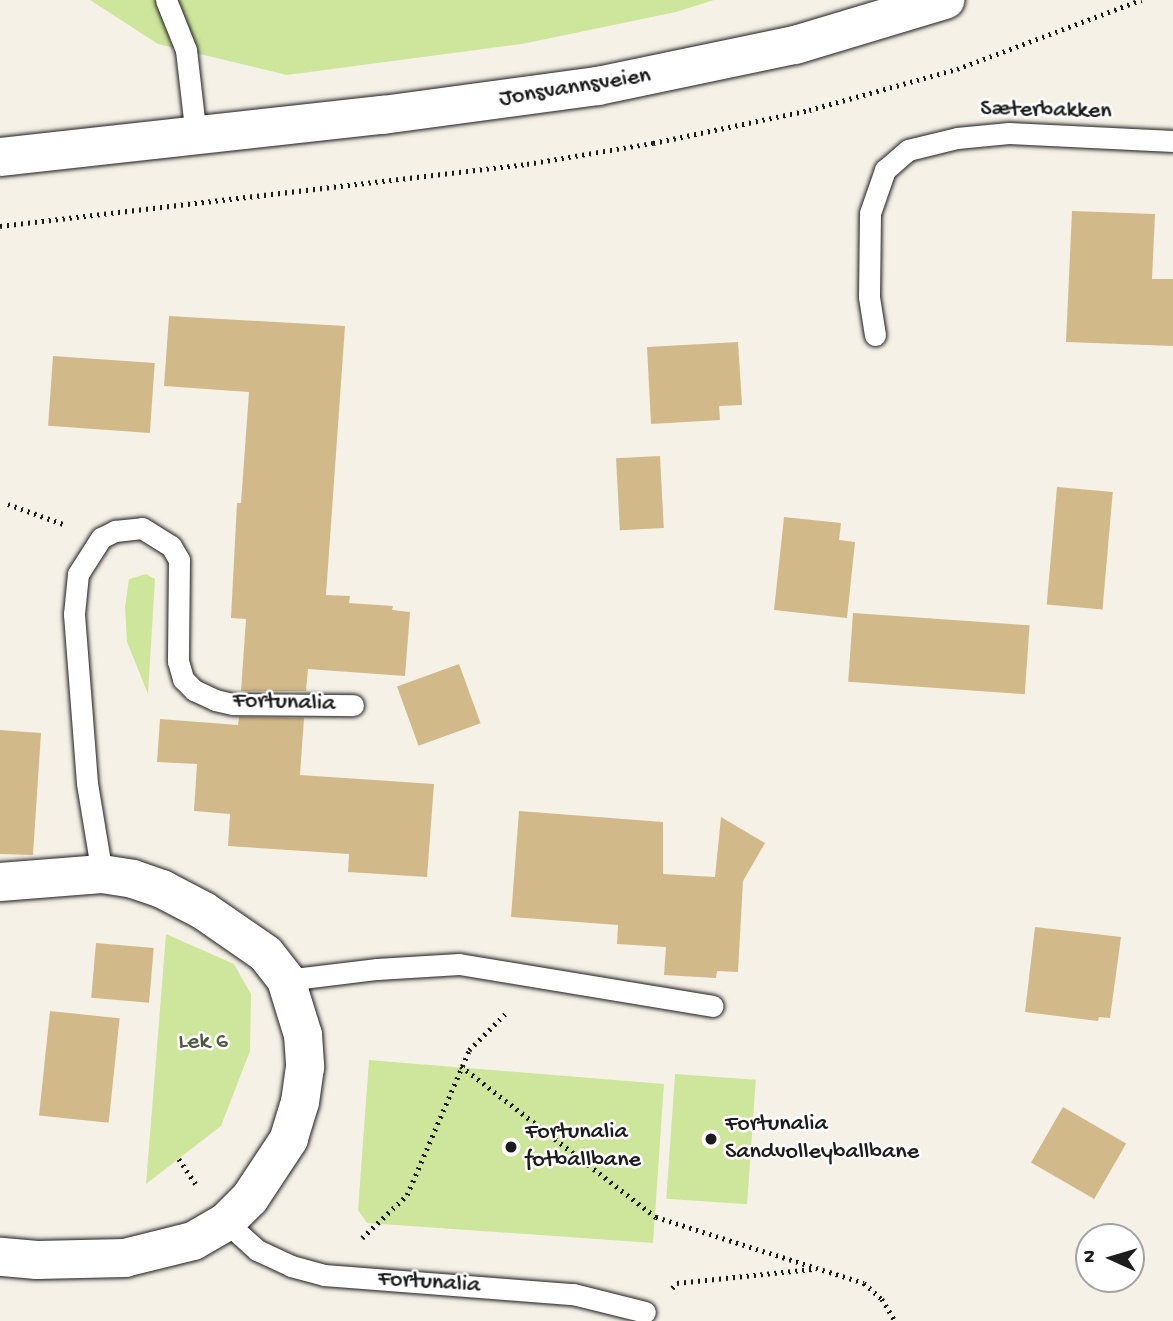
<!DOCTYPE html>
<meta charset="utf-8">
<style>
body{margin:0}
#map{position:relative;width:1173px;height:1321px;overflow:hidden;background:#f6f1e7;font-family:"Gochi Hand",sans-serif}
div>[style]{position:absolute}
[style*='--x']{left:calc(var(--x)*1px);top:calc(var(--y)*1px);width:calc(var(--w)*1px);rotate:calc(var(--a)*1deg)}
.green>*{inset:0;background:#cee69b;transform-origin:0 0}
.building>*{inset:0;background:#d2b989;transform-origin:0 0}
.path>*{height:4.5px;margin-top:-2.25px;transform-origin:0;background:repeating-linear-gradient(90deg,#1c1c1c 0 2px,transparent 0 7px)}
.roads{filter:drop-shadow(0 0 2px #1c1c1c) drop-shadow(0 0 2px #1c1c1c)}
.lane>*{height:21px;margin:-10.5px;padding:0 10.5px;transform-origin:10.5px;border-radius:10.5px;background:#fff}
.street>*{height:38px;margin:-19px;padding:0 19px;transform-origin:19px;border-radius:19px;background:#fff}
.secondary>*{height:38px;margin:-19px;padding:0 19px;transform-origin:19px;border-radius:19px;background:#fff}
.dots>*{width:19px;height:19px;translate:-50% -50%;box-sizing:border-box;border:4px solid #fff;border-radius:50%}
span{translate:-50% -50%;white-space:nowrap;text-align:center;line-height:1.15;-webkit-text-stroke:5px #fff;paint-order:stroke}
.street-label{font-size:24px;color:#1c1c1c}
.park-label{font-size:24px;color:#515942}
.poi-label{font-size:24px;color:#1c1c1c}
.left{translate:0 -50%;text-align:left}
.north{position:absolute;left:1075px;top:1223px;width:70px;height:70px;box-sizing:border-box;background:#fff;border:2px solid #a4a4a4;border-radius:50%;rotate:274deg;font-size:19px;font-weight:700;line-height:28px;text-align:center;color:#1c1c1c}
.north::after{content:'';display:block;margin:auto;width:24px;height:32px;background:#1c1c1c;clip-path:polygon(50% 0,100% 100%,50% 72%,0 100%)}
</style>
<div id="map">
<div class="green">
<div style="clip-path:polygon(90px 0,714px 0,676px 12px,522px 44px,287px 75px,158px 44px)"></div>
<div style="clip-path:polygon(146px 574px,155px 579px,148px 694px,127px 642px,125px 607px,129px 579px)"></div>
<div style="clip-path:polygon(166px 934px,234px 964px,251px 994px,250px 1051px,221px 1126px,146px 1184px)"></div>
<div style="clip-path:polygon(369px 1060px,664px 1084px,653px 1243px,367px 1223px,358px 1210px)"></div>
<div style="left:675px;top:1074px;width:81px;height:125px;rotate:4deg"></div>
</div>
<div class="building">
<div style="clip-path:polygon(1072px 211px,1155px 214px,1152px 279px,1173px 279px,1173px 346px,1066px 342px)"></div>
<div style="clip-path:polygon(169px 316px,345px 326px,326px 595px,350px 596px,349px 603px,393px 606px,392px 610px,410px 612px,405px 676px,308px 669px,306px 691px,241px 691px,246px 619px,231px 618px,237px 503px,241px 503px,249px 392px,164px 386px)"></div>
<div style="clip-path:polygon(738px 342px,742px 405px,719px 406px,720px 420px,651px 424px,647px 347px)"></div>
<div style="left:53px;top:356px;width:102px;height:70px;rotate:4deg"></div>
<div style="left:660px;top:456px;width:72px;height:44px;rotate:87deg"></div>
<div style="left:1057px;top:487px;width:56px;height:118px;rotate:5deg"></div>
<div style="clip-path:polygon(784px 517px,841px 523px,839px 540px,855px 542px,847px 618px,774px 610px)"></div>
<div style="left:853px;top:613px;width:177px;height:69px;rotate:4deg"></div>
<div style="left:459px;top:664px;width:63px;height:66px;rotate:70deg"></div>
<div style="clip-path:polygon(239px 717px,304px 718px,300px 775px,434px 784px,427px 877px,348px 872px,349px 854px,228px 846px,230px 814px,194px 811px,197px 764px,157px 762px,160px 719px,238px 725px)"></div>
<div style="clip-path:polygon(0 730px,41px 733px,33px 855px,0 854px)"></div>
<div style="clip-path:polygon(519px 811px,663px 822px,663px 874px,715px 877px,721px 817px,765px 843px,743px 881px,738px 972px,717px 971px,716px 978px,664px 975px,666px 947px,617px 944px,618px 925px,511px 917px)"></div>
<div style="clip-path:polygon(1035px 927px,1121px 937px,1110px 1018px,1099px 1017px,1098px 1021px,1025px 1012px)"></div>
<div style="left:96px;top:943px;width:58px;height:55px;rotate:5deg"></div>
<div style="left:50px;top:1011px;width:70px;height:105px;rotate:6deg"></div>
<div style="left:1063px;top:1107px;width:73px;height:64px;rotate:30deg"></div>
</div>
<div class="path">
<div style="--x:0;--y:226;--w:531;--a:-6.71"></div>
<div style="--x:527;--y:164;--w:128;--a:-9.5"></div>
<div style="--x:653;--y:143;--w:159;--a:-11.9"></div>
<div style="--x:809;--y:110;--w:154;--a:-15.5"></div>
<div style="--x:957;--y:69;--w:197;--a:-20.6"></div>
<div style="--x:8;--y:504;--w:62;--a:19.9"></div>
<div style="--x:461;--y:1066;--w:247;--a:37.8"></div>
<div style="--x:656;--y:1217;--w:218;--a:17.6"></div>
<div style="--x:864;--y:1283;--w:24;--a:42"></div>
<div style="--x:882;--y:1299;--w:26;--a:59"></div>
<div style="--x:179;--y:1159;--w:30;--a:56"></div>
<div style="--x:362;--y:1238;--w:62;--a:-43.7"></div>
<div style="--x:407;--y:1195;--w:158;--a:-66.8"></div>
<div style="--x:469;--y:1050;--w:55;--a:-45"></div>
<div style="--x:672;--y:1288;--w:7;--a:-45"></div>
<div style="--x:677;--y:1283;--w:136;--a:-5.9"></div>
</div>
<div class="roads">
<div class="lane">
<div style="--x:166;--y:0;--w:54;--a:68.2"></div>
<div style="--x:186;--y:50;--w:87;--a:83.4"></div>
<div style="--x:875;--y:335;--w:39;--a:-99"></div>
<div style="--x:869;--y:296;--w:83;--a:-89.3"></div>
<div style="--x:870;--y:213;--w:46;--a:-70.8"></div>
<div style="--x:885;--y:170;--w:30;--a:-41"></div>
<div style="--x:908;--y:150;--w:50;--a:-13.8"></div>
<div style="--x:957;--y:138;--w:52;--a:-5.5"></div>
<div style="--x:1009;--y:133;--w:164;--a:2.8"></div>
<div style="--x:102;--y:874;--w:92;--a:-99.4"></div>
<div style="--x:87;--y:783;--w:169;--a:-94.4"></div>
<div style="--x:74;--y:614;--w:40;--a:-84.3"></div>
<div style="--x:78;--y:574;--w:43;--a:-57.4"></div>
<div style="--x:101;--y:538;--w:16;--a:-27"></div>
<div style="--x:115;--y:531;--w:27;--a:-6"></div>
<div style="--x:142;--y:528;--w:34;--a:32"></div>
<div style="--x:171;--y:546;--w:16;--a:60"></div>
<div style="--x:179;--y:560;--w:101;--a:90.6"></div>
<div style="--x:178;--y:661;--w:19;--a:74"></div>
<div style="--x:183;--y:679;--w:16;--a:45"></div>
<div style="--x:194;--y:690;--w:23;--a:25"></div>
<div style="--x:215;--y:700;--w:18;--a:13"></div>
<div style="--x:233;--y:704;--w:120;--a:0.5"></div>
<div style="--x:286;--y:980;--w:92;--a:-6.9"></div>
<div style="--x:377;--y:969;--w:82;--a:-3.5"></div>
<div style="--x:459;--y:964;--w:257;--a:9.4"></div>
<div style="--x:226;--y:1222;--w:42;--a:42.1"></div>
<div style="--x:257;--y:1250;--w:38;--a:25"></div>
<div style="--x:291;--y:1266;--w:34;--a:15"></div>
<div style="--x:324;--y:1275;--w:250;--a:4.4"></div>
<div style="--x:573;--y:1294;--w:74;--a:14"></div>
</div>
<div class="street">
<div style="--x:0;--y:882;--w:102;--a:-4.5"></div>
<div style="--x:102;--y:874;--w:31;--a:9"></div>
<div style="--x:133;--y:879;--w:31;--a:19"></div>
<div style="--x:162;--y:889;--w:47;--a:27.6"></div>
<div style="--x:204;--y:911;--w:75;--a:34.7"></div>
<div style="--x:266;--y:954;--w:33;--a:52"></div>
<div style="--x:286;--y:980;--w:58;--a:72.8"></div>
<div style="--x:303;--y:1035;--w:32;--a:86"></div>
<div style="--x:305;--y:1067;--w:35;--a:98"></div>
<div style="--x:300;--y:1102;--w:39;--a:107"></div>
<div style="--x:289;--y:1139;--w:71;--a:123.5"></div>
<div style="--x:250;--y:1198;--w:34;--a:135"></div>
<div style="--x:226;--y:1222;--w:38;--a:150"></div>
<div style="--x:193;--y:1241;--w:70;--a:166"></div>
<div style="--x:125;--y:1258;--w:88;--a:178.7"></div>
<div style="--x:37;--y:1260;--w:37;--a:-175"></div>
</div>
<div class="secondary">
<div style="--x:0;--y:157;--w:385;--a:-6.3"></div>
<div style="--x:383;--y:115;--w:217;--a:-7.7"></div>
<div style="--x:598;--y:86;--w:201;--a:-11.8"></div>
<div style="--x:795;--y:45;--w:157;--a:-16.7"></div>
</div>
</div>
<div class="dots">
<div style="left:711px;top:1139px;background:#1c1c1c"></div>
<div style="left:511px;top:1147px;background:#1c1c1c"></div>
</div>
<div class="street-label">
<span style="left:575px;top:88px;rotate:-9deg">Jonsvannsveien</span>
<span style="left:1046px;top:111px;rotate:1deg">Sæterbakken</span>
<span style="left:284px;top:703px;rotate:2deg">Fortunalia</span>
<span style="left:429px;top:1283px;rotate:4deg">Fortunalia</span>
</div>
<div class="park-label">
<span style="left:203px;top:1043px">Lek 6</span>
</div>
<div class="poi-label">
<span class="left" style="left:725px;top:1139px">Fortunalia<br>Sandvolleyballbane</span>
<span class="left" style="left:525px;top:1147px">Fortunalia<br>fotballbane</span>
</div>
<div class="north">N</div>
</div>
